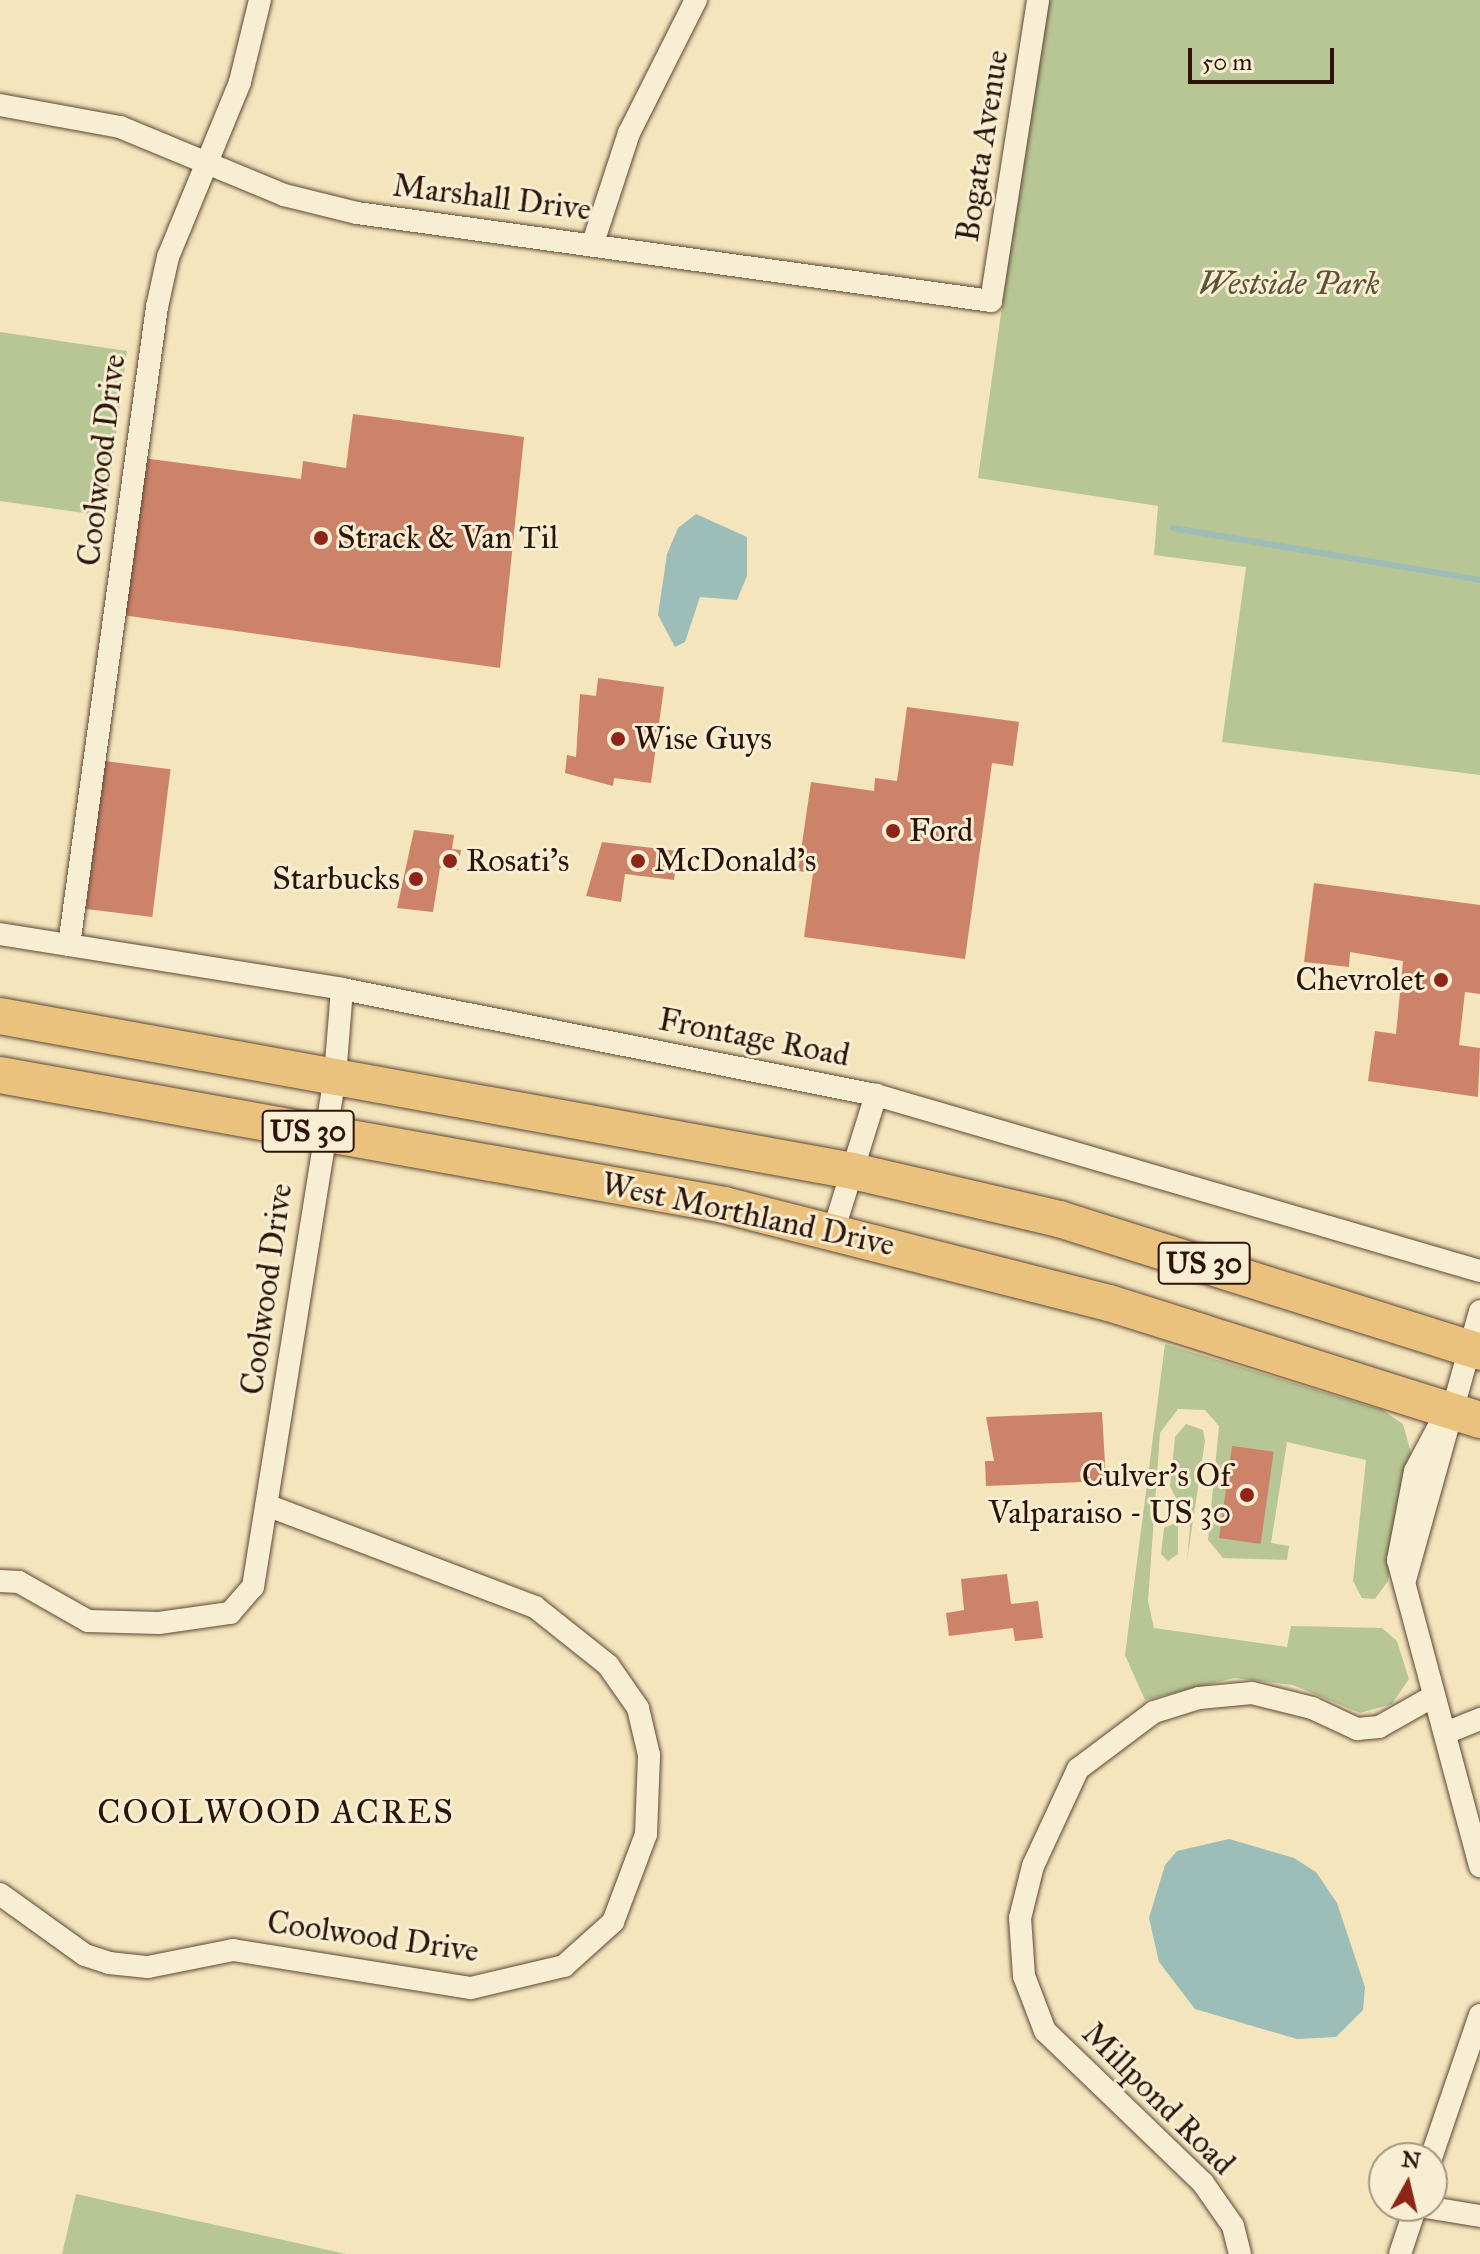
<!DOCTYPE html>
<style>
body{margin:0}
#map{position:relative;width:1480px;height:2254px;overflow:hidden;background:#f4e5bd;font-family:"IM FELL Great Primer",serif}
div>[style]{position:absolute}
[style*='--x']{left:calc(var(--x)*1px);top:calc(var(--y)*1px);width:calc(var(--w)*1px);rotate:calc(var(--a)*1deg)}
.green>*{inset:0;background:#b7c694}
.water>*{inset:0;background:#9dbdb8}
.stream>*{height:6px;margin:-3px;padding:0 3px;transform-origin:3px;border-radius:3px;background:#9dbdb8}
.building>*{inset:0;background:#cc836a;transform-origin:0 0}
.roads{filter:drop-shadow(0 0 2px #5f4835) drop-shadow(0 0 2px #5f4835)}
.minor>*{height:22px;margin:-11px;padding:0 11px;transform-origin:11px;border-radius:11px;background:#f8eed4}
.trunk>*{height:36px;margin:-18px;padding:0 18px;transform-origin:18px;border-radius:18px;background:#eac27e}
.dots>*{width:22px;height:22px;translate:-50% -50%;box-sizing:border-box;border:4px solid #f8eed4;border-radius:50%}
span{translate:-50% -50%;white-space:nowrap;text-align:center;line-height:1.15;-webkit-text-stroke:6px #f8eed4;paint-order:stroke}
.shield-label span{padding:2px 6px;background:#f8eed4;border:2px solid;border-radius:6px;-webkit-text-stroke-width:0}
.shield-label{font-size:30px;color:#2d1308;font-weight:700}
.street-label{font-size:32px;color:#2d1308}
.park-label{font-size:32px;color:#5d5239;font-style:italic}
.poi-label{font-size:32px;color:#2d1308}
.left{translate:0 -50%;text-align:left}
.right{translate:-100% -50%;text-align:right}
.neighbourhood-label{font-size:34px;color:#2d1308;letter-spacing:2px}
.north{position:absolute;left:1368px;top:2142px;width:80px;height:80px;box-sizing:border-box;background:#f8eed4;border:2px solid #a79682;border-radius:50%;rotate:8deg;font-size:22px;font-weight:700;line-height:32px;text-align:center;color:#2d1308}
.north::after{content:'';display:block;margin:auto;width:28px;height:36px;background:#8f2418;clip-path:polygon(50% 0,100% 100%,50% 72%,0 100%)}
.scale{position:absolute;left:1188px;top:48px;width:146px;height:36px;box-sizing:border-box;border:4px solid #2d1308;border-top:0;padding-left:10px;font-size:24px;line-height:28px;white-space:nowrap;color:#2d1308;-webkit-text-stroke:6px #f8eed4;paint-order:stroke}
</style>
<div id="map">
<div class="green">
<div style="clip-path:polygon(1045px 0,1480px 0,1480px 775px,1222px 742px,1246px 567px,1154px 555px,1158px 506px,978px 478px)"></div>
<div style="clip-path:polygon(0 332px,127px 351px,105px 516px,0 501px)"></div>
<div style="clip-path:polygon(1165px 1344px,1382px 1410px,1403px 1424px,1411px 1453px,1388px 1581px,1375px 1599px,1362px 1598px,1353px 1581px,1366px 1460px,1287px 1442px,1271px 1543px,1289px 1546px,1287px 1560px,1223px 1558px,1208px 1540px,1219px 1426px,1205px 1410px,1178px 1409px,1160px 1433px,1148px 1601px,1154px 1628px,1287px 1647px,1291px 1626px,1382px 1628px,1397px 1641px,1409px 1679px,1392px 1704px,1360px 1713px,1293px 1685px,1234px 1678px,1145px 1700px,1125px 1655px)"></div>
<div style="clip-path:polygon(1186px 1424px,1203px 1430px,1205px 1441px,1187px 1560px,1190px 1527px,1170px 1486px,1175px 1437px)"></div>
<div style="clip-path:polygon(1178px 1522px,1178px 1554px,1168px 1561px,1161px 1554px,1164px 1528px)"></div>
<div style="clip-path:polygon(76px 2194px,346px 2254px,62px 2254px)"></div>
</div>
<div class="water">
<div style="clip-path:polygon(696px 514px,747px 537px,747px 576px,737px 600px,700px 597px,685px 642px,675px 647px,658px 615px,667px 554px,678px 528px)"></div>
<div style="clip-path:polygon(1229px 1839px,1294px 1858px,1316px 1872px,1337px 1903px,1365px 1987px,1363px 2010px,1336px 2037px,1297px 2039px,1195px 2009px,1159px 1962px,1149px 1918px,1165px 1865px,1177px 1851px)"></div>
</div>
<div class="stream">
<div style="--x:1173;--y:528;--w:311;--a:9.6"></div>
</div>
<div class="building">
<div style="clip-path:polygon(353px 414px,524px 437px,500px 668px,122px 615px,143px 458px,301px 479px,303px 461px,346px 468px)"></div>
<div style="clip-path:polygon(598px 678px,664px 687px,651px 783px,614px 778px,613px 786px,565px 773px,567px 755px,576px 757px,580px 694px,596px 696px)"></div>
<div style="clip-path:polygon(907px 707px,1019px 722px,1013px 766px,992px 763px,965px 959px,804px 937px,813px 873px,798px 871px,811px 782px,874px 791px,875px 778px,897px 781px)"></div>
<div style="left:104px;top:761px;width:67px;height:149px;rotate:7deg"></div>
<div style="clip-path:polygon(414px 830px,454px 835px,452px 849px,461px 850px,458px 870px,440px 868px,433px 912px,397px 908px)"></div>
<div style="clip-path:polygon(602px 842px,678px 851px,674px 880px,625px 874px,621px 902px,586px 896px)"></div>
<div style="clip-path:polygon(1314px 883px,1480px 905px,1480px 994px,1465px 992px,1459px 1045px,1480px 1048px,1478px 1097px,1368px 1081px,1375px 1031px,1396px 1034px,1403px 961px,1350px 952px,1349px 967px,1304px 962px)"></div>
<div style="clip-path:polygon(1102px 1412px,1106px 1481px,986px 1486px,985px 1461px,994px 1461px,986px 1417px)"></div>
<div style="left:1232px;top:1446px;width:42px;height:93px;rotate:8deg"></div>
<div style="clip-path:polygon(1007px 1574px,1011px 1604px,1038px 1601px,1043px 1638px,1015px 1641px,1013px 1628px,949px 1636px,946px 1613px,964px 1610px,961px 1579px)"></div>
</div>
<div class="roads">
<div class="minor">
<div style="--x:0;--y:105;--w:122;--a:10.4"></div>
<div style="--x:120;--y:127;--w:178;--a:22.5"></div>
<div style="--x:284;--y:195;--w:75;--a:13.9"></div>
<div style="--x:357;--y:213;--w:640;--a:7.9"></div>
<div style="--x:991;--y:301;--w:305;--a:-81.1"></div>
<div style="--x:593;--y:243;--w:116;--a:-71.9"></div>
<div style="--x:629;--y:133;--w:149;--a:-63.3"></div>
<div style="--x:0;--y:934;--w:346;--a:9.1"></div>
<div style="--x:342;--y:989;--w:544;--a:11.23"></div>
<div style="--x:876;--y:1095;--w:629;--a:16.25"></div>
<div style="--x:69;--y:945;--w:644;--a:-82.15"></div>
<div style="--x:157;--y:307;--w:51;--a:-77.6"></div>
<div style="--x:168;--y:257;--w:189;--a:-67.6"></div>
<div style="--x:240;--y:82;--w:84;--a:-76.3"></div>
<div style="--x:833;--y:1232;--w:144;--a:-72.6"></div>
<div style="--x:1448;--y:1409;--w:70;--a:118"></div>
<div style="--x:1415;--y:1471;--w:91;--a:100.8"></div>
<div style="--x:1398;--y:1560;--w:317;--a:75"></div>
<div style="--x:1405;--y:1580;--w:279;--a:-74.4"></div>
<div style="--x:0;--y:1581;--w:19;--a:3"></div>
<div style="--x:19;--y:1582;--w:79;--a:29.5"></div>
<div style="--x:88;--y:1621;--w:71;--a:1.6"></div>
<div style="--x:159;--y:1623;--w:72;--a:-8"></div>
<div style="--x:230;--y:1613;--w:35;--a:-49"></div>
<div style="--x:253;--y:1587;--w:518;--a:-80.88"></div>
<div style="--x:335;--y:1076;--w:87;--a:-85.4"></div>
<div style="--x:1448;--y:1732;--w:35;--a:-22"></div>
<div style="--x:0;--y:1894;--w:105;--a:35.7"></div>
<div style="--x:85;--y:1955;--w:25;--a:18"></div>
<div style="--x:109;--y:1963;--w:39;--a:6"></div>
<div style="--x:148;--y:1967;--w:87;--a:-11.3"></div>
<div style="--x:233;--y:1950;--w:241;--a:9.1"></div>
<div style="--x:471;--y:1988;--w:96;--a:-13.3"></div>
<div style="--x:564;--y:1966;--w:66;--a:-41.9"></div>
<div style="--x:613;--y:1922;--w:94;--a:-69.4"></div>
<div style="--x:646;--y:1834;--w:79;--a:-87.8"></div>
<div style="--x:649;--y:1755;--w:48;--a:-103.2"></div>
<div style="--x:638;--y:1708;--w:52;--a:-124.9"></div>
<div style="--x:608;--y:1665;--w:93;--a:-141.5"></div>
<div style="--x:535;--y:1607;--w:287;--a:-159.2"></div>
<div style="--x:1431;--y:2158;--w:151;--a:-71.1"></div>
<div style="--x:1419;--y:2206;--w:62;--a:9.3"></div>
<div style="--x:1240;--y:2254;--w:29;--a:-104"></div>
<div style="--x:1233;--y:2226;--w:52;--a:-124.9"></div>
<div style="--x:1203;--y:2183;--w:219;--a:-136.1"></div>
<div style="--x:1045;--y:2031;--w:59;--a:-110.9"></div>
<div style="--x:1024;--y:1976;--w:58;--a:-93.9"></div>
<div style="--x:1020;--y:1918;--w:54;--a:-76"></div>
<div style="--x:1033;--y:1866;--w:107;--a:-65.1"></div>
<div style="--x:1078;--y:1769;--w:95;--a:-36.9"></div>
<div style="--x:1154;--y:1712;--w:47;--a:-17.3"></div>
<div style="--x:1199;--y:1698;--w:53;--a:-5.4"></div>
<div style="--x:1252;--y:1693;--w:62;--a:14"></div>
<div style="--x:1312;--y:1708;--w:50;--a:25"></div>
<div style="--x:1357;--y:1729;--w:22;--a:-5"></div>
<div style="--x:1379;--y:1727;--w:61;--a:-29.5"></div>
<div style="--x:1400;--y:2254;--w:51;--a:-71.6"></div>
</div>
<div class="trunk">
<div style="--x:0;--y:1016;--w:867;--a:10.3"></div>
<div style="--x:853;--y:1171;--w:212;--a:13.1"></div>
<div style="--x:1059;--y:1219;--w:442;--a:17.5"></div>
<div style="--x:0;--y:1075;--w:736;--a:10.18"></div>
<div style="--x:724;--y:1205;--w:397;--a:14.3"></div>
<div style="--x:1109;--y:1303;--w:389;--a:17.5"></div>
</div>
</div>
<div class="dots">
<div style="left:321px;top:538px;background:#8f2418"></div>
<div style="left:618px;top:739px;background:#8f2418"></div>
<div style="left:893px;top:831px;background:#8f2418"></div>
<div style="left:450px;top:861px;background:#8f2418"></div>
<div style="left:638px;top:861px;background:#8f2418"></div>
<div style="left:416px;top:879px;background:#8f2418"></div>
<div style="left:1441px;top:980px;background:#8f2418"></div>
<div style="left:1247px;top:1495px;background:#8f2418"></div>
</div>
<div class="shield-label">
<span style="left:308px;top:1131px">US 30</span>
<span style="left:1204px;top:1263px">US 30</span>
</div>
<div class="street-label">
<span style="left:983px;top:146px;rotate:-81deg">Bogata Avenue</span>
<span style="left:492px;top:198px;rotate:7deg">Marshall Drive</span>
<span style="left:102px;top:460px;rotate:-83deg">Coolwood Drive</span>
<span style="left:754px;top:1038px;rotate:11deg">Frontage Road</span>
<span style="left:748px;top:1215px;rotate:12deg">West Morthland Drive</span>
<span style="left:267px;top:1289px;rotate:-82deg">Coolwood Drive</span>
<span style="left:373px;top:1937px;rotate:8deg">Coolwood Drive</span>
<span style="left:1158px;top:2099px;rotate:45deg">Millpond Road</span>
</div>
<div class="park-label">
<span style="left:1289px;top:284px">Westside Park</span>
</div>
<div class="poi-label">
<span class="left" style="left:337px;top:538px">Strack &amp; Van Til</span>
<span class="left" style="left:634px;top:739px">Wise Guys</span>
<span class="left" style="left:909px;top:831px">Ford</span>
<span class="left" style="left:466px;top:861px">Rosati's</span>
<span class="left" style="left:654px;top:861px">McDonald's</span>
<span class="right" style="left:400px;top:879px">Starbucks</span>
<span class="right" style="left:1425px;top:980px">Chevrolet</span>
<span class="right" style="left:1231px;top:1495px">Culver's Of<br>Valparaiso - US 30</span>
</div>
<div class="neighbourhood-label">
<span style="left:276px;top:1812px">COOLWOOD ACRES</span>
</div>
<div class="north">N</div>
<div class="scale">50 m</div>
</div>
